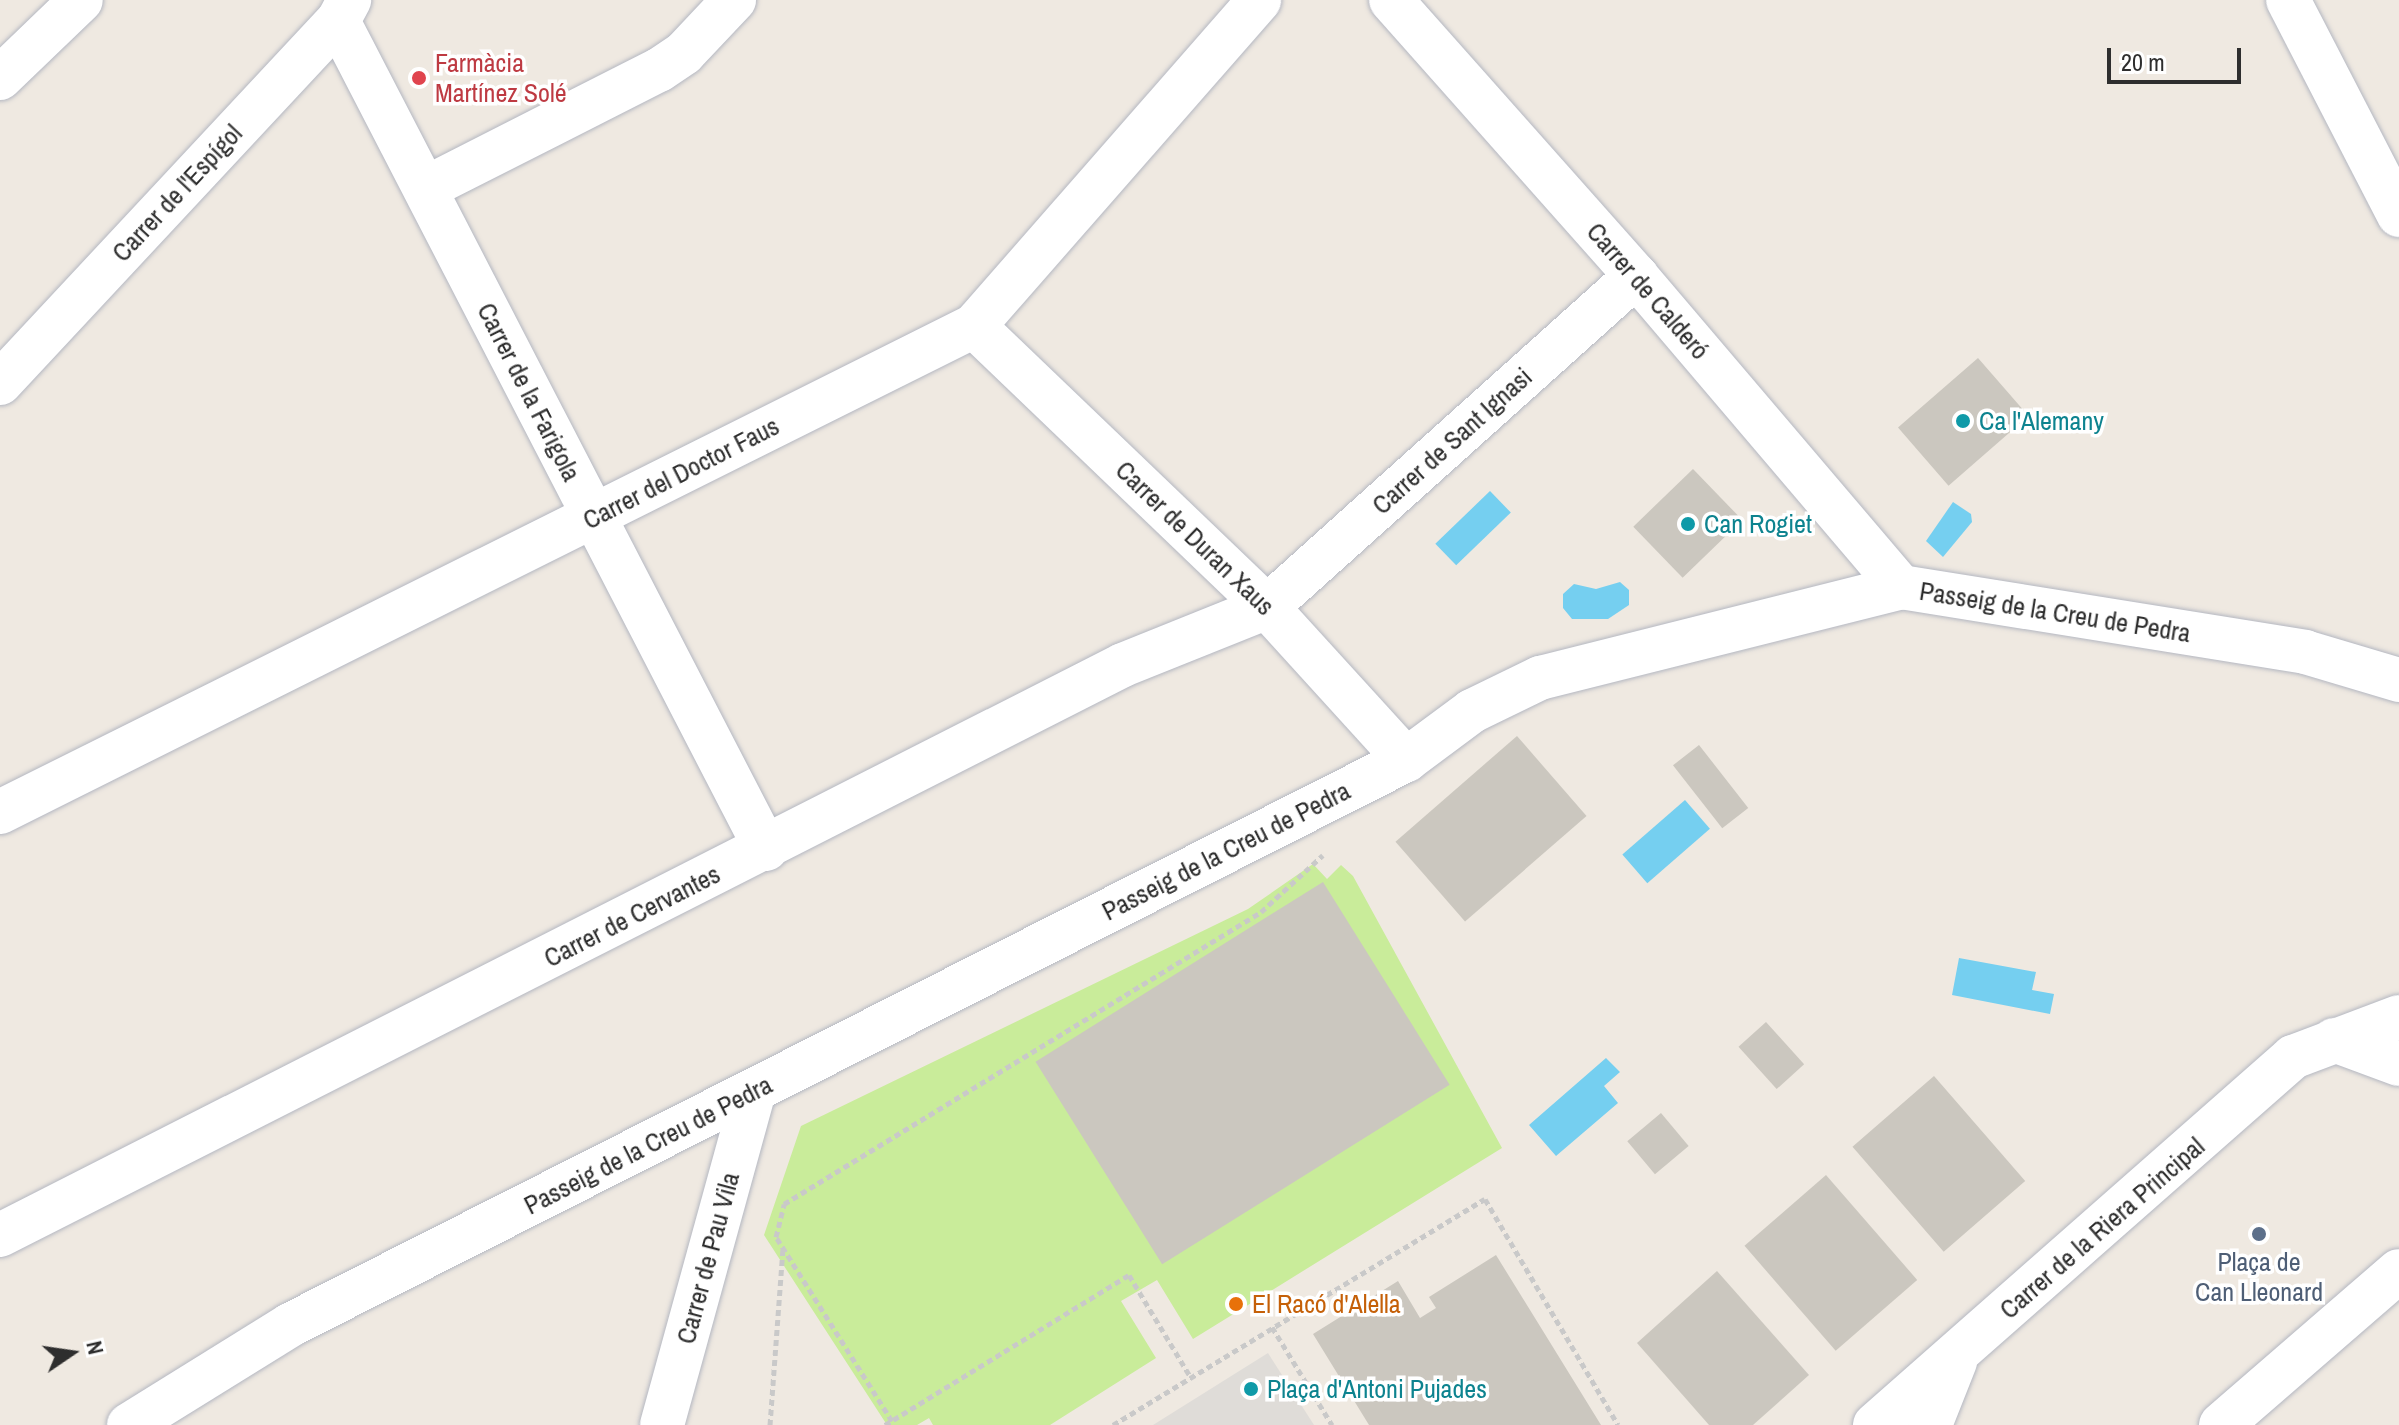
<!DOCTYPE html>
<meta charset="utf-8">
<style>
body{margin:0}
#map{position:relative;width:2399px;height:1425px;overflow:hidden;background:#efe9e1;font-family:"Archivo Narrow",sans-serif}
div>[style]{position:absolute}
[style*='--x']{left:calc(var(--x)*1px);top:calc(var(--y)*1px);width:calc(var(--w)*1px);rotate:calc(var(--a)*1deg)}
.pitch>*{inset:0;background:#c9ec9a}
.plaza>*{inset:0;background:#dfdcd8}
.water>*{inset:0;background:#75cff0;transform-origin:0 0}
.building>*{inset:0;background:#cbc7bf;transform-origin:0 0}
.path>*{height:5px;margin-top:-2.5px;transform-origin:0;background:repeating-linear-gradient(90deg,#c9c9c9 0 6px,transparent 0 10px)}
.roads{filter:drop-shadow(0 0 2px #b4b7c1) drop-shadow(0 0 2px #b4b7c1)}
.street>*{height:44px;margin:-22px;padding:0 22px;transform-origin:22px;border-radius:22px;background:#fff}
.secondary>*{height:44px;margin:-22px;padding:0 22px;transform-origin:22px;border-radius:22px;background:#fff}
.dots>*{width:22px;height:22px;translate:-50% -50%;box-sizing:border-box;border:4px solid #fff;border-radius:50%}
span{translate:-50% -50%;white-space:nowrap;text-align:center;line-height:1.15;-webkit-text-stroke:7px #fff;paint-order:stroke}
.health-label{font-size:26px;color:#be3a42}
.left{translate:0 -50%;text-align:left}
.street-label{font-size:26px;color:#2e2e2e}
.culture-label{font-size:26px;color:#0d838f}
.service-label{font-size:26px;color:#4e5e75}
.food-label{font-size:26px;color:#c56008}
.north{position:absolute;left:32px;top:1313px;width:80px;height:80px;-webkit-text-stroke:6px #fff;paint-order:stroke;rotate:77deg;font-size:22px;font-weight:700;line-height:32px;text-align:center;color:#2e2e2e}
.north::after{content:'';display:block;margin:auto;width:28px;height:36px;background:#2e2e2e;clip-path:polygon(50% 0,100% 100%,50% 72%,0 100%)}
.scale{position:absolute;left:2107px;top:48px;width:134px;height:36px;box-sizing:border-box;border:4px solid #2e2e2e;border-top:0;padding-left:10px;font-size:24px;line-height:28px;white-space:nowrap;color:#2e2e2e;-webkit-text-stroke:6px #fff;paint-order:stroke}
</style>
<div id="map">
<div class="pitch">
<div style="clip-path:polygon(1313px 864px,1327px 879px,1341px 865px,1353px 876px,1502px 1148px,1193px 1339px,1157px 1280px,1121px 1301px,1156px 1358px,1050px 1425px,933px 1425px,929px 1418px,917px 1425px,887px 1425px,764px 1235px,801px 1126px,1248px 909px)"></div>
</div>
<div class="plaza">
<div style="clip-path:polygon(1268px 1353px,1314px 1425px,1153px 1425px)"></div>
</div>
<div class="water">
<div style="left:1490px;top:491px;width:30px;height:76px;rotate:46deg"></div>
<div style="clip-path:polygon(1953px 502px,1971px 514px,1972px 522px,1943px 557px,1926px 541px)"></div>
<div style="clip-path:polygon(1620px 582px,1629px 590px,1629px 605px,1608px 619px,1572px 619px,1563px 608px,1563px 594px,1574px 584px,1596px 589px)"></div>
<div style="left:1685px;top:800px;width:38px;height:83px;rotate:49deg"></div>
<div style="clip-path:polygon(1959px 958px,2036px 972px,2032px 990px,2054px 994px,2050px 1014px,1952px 995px)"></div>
<div style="clip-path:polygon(1606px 1058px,1620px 1072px,1604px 1086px,1618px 1103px,1556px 1156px,1529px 1125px)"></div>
</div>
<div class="building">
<div style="left:1978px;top:358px;width:77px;height:106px;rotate:49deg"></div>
<div style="left:1693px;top:469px;width:71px;height:83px;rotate:46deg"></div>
<div style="left:1517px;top:736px;width:106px;height:161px;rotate:49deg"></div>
<div style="left:1699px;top:745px;width:80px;height:33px;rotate:52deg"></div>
<div style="left:1323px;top:882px;width:239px;height:339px;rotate:58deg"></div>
<div style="left:1766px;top:1022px;width:57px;height:37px;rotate:48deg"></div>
<div style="left:1934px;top:1076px;width:139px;height:108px;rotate:49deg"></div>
<div style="left:1661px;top:1113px;width:43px;height:44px;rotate:50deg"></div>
<div style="left:1826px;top:1175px;width:139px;height:108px;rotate:49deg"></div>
<div style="clip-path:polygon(1496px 1255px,1601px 1425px,1369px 1425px,1313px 1334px,1398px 1281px,1420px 1318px,1436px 1308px,1429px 1297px)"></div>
<div style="clip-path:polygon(1717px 1271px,1809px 1375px,1753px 1425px,1709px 1425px,1637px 1343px)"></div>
</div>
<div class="path">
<div style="--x:1272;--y:1327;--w:115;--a:58.5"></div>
<div style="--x:892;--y:1421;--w:218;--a:-122.2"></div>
<div style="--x:776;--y:1237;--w:34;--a:-76"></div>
<div style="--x:784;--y:1204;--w:559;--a:-31.47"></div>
<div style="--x:1261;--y:912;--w:84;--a:-42.6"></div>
<div style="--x:770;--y:1425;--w:178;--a:-85.8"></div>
<div style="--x:885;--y:1425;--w:286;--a:-31.6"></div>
<div style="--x:1129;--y:1275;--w:118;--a:58.9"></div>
<div style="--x:1113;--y:1425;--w:435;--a:-31.3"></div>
<div style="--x:1485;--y:1199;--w:262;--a:59.5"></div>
</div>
<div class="roads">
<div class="street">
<div style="--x:1391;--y:0;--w:369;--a:48.4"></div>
<div style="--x:1636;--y:276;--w:409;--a:49.6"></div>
<div style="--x:2288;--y:0;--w:242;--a:62.7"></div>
<div style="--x:338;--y:21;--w:932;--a:62.67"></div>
<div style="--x:0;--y:78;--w:112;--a:-43.9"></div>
<div style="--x:426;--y:188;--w:261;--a:-26.9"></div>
<div style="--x:659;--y:70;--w:30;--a:-34"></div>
<div style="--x:684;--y:53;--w:73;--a:-46.7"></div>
<div style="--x:974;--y:326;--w:406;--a:43.8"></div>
<div style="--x:1267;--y:607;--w:207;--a:47.7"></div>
<div style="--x:0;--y:383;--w:495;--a:-47"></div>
<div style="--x:338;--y:21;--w:24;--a:-62"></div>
<div style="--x:0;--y:812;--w:1089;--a:-26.52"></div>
<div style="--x:974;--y:326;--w:433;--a:-48.8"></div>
<div style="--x:2334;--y:1040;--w:69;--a:20.3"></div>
<div style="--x:0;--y:1235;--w:1259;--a:-26.91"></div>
<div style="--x:1123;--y:665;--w:155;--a:-21.9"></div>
<div style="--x:1267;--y:607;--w:496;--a:-41.9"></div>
<div style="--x:129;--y:1425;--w:190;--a:-31.8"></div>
<div style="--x:290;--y:1325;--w:1251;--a:-26.85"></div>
<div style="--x:1406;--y:760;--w:82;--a:-36.6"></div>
<div style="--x:1472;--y:711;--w:76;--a:-25.9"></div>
<div style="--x:1540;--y:678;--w:372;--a:-14.1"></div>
<div style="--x:1901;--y:587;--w:409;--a:9.1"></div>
<div style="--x:2305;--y:652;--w:98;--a:16.6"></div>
<div style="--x:662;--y:1425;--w:346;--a:-74.6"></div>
<div style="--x:1875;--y:1425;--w:557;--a:-41.36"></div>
<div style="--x:2293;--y:1057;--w:113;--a:-20.7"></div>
<div style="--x:1930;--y:1425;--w:68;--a:-68.4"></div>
</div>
<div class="secondary">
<div style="--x:2221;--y:1425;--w:235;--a:-40.9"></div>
</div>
</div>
<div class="dots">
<div style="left:419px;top:78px;background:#e0444e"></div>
<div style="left:1963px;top:421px;background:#0f9aa8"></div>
<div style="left:1688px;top:524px;background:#0f9aa8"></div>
<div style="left:2259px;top:1234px;background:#5c6f8a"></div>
<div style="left:1236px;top:1304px;background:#e8710a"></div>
<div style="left:1251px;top:1389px;background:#0f9aa8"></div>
</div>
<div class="health-label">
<span class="left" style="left:435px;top:78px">Farmàcia<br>Martínez Solé</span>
</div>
<div class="street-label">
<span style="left:177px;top:193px;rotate:-47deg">Carrer de l'Espígol</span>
<span style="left:1648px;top:291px;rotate:49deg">Carrer de Calderó</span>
<span style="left:529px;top:392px;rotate:63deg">Carrer de la Farigola</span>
<span style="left:1452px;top:441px;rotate:-42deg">Carrer de Sant Ignasi</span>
<span style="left:681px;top:473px;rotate:-27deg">Carrer del Doctor Faus</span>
<span style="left:1195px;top:538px;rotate:44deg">Carrer de Duran Xaus</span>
<span style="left:2055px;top:612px;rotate:9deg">Passeig de la Creu de Pedra</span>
<span style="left:1226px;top:851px;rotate:-27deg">Passeig de la Creu de Pedra</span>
<span style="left:632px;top:916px;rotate:-27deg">Carrer de Cervantes</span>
<span style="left:648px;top:1145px;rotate:-27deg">Passeig de la Creu de Pedra</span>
<span style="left:2102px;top:1228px;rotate:-41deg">Carrer de la Riera Principal</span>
<span style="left:708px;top:1258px;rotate:-75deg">Carrer de Pau Vila</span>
</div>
<div class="culture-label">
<span class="left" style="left:1979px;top:421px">Ca l'Alemany</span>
<span class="left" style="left:1704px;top:524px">Can Rogiet</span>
<span class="left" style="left:1267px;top:1389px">Plaça d'Antoni Pujades</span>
</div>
<div class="service-label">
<span style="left:2259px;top:1277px">Plaça de<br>Can Lleonard</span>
</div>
<div class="food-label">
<span class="left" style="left:1252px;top:1304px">El Racó d'Alella</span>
</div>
<div class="north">N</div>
<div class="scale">20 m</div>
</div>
